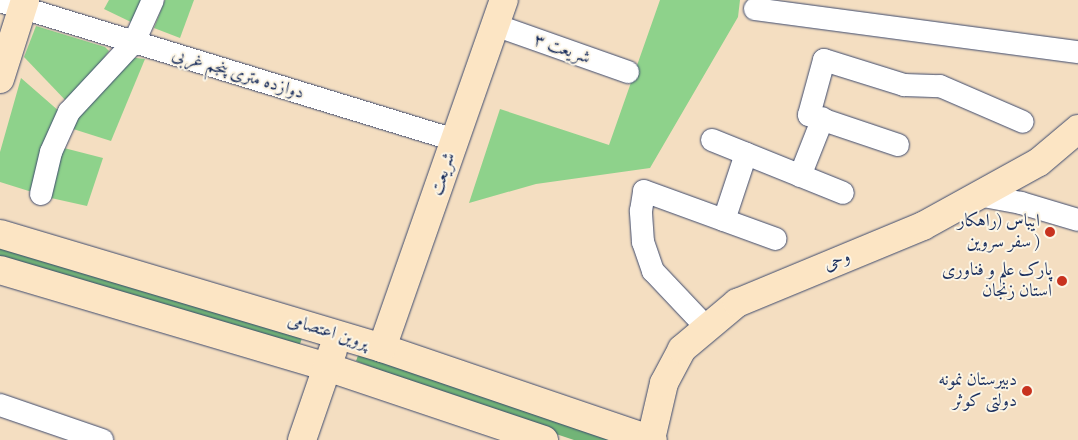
<!DOCTYPE html>
<meta charset="utf-8">
<style>
body{margin:0}
#map{position:relative;width:1078px;height:440px;overflow:hidden;background:#f4dec1;font-family:"IM FELL French Canon",Amiri,serif}
div>[style]{position:absolute}
[style*='--x']{left:calc(var(--x)*1px);top:calc(var(--y)*1px);width:calc(var(--w)*1px);rotate:calc(var(--a)*1deg)}
.green>*{inset:0;background:#8ed28b}
.forest>*{inset:0;background:#72b477}
.roads{filter:drop-shadow(0 0 1px #3c496d) drop-shadow(0 0 1px #3c496d)}
.street>*{height:22px;margin:-11px;padding:0 11px;transform-origin:11px;border-radius:11px;background:#fff}
.secondary>*{height:28px;margin:-14px;padding:0 14px;transform-origin:14px;border-radius:14px;background:#fce5c4}
.dots>*{width:14px;height:14px;translate:-50% -50%;box-sizing:border-box;border:2px solid #fcf5e5;border-radius:50%}
span{translate:-50% -50%;white-space:nowrap;text-align:center;line-height:1.15;-webkit-text-stroke:4px #fcf5e5;paint-order:stroke}
.street-label{font-size:18px;color:#1b2f5e}
.poi-label{font-size:18px;color:#1b2f5e}
.right{translate:-100% -50%;text-align:right}
</style>
<div id="map">
<div class="green">
<div style="clip-path:polygon(109px 0,146px 0,135px 24px,104px 9px)"></div>
<div style="clip-path:polygon(165px 0,194px 0,180px 38px,154px 28px)"></div>
<div style="clip-path:polygon(660px 0,740px 0,738px 17px,650px 168px,536px 184px,469px 203px,500px 109px,609px 145px)"></div>
<div style="clip-path:polygon(36px 26px,105px 47px,109px 51px,69px 104px,24px 57px)"></div>
<div style="clip-path:polygon(128px 57px,145px 59px,111px 141px,70px 128px)"></div>
<div style="clip-path:polygon(21px 78px,60px 112px,41px 147px,32px 192px,0 182px,0 152px)"></div>
<div style="clip-path:polygon(64px 148px,103px 158px,87px 206px,51px 198px,52px 177px)"></div>
</div>
<div class="forest">
<div style="clip-path:polygon(0 246px,303px 335px,299px 347px,0 257px)"></div>
<div style="clip-path:polygon(360px 350px,626px 440px,574px 440px,454px 400px,356px 361px)"></div>
</div>
<div class="roads">
<div class="street">
<div style="--x:0;--y:1;--w:476;--a:17"></div>
<div style="--x:755;--y:9;--w:326;--a:7.6"></div>
<div style="--x:495;--y:25;--w:141;--a:19.5"></div>
<div style="--x:712;--y:140;--w:141;--a:22"></div>
<div style="--x:898;--y:145;--w:94;--a:-161.4"></div>
<div style="--x:809;--y:115;--w:57;--a:-74.7"></div>
<div style="--x:824;--y:60;--w:84;--a:17.4"></div>
<div style="--x:904;--y:85;--w:36;--a:2"></div>
<div style="--x:940;--y:86;--w:90;--a:23.4"></div>
<div style="--x:800;--y:176;--w:62;--a:-68.4"></div>
<div style="--x:41;--y:194;--w:43;--a:-76.6"></div>
<div style="--x:51;--y:152;--w:44;--a:-65.8"></div>
<div style="--x:69;--y:112;--w:96;--a:-47.1"></div>
<div style="--x:134;--y:42;--w:46;--a:-65.7"></div>
<div style="--x:978;--y:195;--w:44;--a:10.5"></div>
<div style="--x:1021;--y:203;--w:59;--a:16.6"></div>
<div style="--x:724;--y:220;--w:70;--a:-71.6"></div>
<div style="--x:706;--y:327;--w:77;--a:-133.4"></div>
<div style="--x:653;--y:271;--w:31;--a:-109"></div>
<div style="--x:643;--y:242;--w:31;--a:-94"></div>
<div style="--x:641;--y:211;--w:20;--a:-81"></div>
<div style="--x:644;--y:191;--w:140;--a:20"></div>
<div style="--x:0;--y:405;--w:108;--a:18.9"></div>
</div>
<div class="secondary">
<div style="--x:0;--y:79;--w:83;--a:-72.4"></div>
<div style="--x:0;--y:234;--w:399;--a:16.6"></div>
<div style="--x:382;--y:348;--w:286;--a:18.8"></div>
<div style="--x:0;--y:270;--w:341;--a:16.5"></div>
<div style="--x:327;--y:367;--w:229;--a:18.6"></div>
<div style="--x:382;--y:348;--w:369;--a:-70.7"></div>
<div style="--x:651;--y:439;--w:57;--a:-76.9"></div>
<div style="--x:664;--y:383;--w:38;--a:-62"></div>
<div style="--x:682;--y:349;--w:72;--a:-39.9"></div>
<div style="--x:737;--y:303;--w:201;--a:-22.5"></div>
<div style="--x:923;--y:226;--w:132;--a:-28.9"></div>
<div style="--x:1039;--y:162;--w:51;--a:-40.2"></div>
<div style="--x:302;--y:440;--w:95;--a:-71"></div>
</div>
</div>
<div class="dots">
<div style="left:1050px;top:232px;background:#c8321e"></div>
<div style="left:1062px;top:281px;background:#c8321e"></div>
<div style="left:1027px;top:391px;background:#c8321e"></div>
</div>
<div class="street-label">
<span style="left:562px;top:49px;rotate:20deg">شریعت ۳</span>
<span style="left:238px;top:74px;rotate:17deg">دوازده متری پنجم غربی</span>
<span style="left:443px;top:174px;rotate:-71deg">شریعت</span>
<span style="left:837px;top:261px;rotate:-22deg">وحی</span>
<span style="left:328px;top:332px;rotate:17deg">پروین اعتصامی</span>
</div>
<div class="poi-label">
<span class="right" style="left:1040px;top:232px">ایباس (راهکار<br>سفر سروین )</span>
<span class="right" style="left:1052px;top:281px">پارک علم و فناوری<br>استان زنجان</span>
<span class="right" style="left:1017px;top:391px">دبیرستان نمونه<br>دولتی کوثر</span>
</div>
</div>
